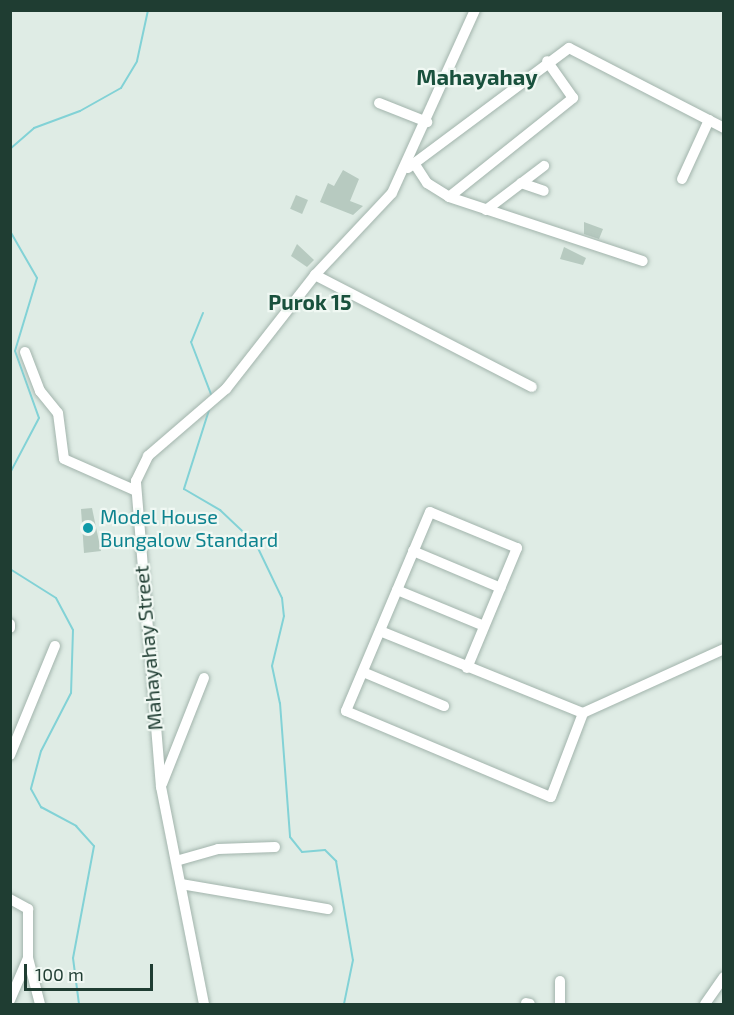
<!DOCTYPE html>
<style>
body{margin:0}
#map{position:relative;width:734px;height:1015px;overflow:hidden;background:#dfece5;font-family:"Exo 2",sans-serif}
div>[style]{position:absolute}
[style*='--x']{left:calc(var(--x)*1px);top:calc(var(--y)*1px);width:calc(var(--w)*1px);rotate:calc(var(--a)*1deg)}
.stream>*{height:2px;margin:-1px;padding:0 1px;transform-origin:1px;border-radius:1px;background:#82d2d6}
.building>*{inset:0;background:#b7cac0;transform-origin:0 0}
.roads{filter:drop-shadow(0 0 2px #a2b4ac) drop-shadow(0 0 2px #a2b4ac)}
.minor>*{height:10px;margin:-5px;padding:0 5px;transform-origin:5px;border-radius:5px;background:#fff}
.dots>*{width:16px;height:16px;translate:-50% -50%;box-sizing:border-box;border:3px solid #f0f8f3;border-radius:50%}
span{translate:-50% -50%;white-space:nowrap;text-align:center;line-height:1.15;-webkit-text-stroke:4.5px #f0f8f3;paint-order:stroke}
.culture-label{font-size:20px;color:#0d838f}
.left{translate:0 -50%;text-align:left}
.street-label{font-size:20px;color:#1f3d32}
.neighbourhood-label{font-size:21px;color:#19513d;font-weight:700}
.quarter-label{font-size:22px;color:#19513d;font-weight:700}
.frame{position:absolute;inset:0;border:12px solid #1f3d32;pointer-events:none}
.scale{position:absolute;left:24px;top:964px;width:129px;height:27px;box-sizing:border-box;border:3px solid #1f3d32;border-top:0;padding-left:8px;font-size:18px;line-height:21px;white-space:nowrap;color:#1f3d32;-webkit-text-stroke:4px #f0f8f3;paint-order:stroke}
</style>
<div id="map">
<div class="stream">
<div style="--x:10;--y:149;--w:32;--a:-41"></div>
<div style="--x:34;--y:128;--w:49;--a:-20.3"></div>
<div style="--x:80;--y:111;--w:47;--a:-29.3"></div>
<div style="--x:121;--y:88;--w:31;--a:-59"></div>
<div style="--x:137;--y:61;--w:52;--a:-77.8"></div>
<div style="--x:10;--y:231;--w:54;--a:60.1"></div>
<div style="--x:37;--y:278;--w:76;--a:106.8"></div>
<div style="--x:15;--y:351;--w:71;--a:70.3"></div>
<div style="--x:39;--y:418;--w:62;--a:117.8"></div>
<div style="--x:203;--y:313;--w:31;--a:112"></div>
<div style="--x:191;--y:342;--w:56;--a:69"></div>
<div style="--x:209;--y:410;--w:83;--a:107.6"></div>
<div style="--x:184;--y:489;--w:42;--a:30.3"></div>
<div style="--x:220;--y:510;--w:50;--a:43.4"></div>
<div style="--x:256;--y:544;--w:60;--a:64.3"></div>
<div style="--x:282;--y:598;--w:18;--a:84"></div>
<div style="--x:284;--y:616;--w:51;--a:103.5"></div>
<div style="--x:272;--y:666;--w:38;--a:78"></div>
<div style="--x:280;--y:703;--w:134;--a:85.7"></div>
<div style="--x:290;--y:837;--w:19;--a:51"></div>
<div style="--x:302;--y:852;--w:23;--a:-5"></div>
<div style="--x:325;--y:850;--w:16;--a:45"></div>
<div style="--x:336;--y:861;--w:100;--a:80.3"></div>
<div style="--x:353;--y:960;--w:45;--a:101.6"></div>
<div style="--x:10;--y:569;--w:54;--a:32.2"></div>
<div style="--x:56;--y:598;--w:36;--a:62"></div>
<div style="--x:73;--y:630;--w:63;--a:91.8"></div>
<div style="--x:71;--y:693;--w:65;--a:117.3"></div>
<div style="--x:41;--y:751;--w:39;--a:105"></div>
<div style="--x:31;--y:789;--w:21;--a:61"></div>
<div style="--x:41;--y:807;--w:40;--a:28"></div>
<div style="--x:76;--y:826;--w:27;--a:48"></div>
<div style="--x:94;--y:846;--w:114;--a:100.6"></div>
<div style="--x:73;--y:958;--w:46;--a:82.6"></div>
</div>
<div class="building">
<div style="clip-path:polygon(343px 170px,359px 179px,350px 201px,363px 206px,353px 215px,320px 202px,328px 183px,334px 186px)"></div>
<div style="left:296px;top:195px;width:13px;height:15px;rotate:23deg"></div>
<div style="clip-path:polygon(584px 222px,603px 229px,599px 239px,584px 234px)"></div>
<div style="clip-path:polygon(297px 244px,314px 260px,307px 267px,291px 256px)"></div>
<div style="clip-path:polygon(564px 247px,586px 258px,583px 265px,560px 259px)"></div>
<div style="clip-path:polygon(92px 508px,101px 551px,84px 553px,81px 509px)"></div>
</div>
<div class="roads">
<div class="minor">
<div style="--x:379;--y:103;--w:52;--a:21.6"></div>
<div style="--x:414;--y:163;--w:24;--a:57"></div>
<div style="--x:427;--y:183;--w:26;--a:32"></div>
<div style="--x:449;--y:197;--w:204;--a:18.3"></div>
<div style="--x:408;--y:168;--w:201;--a:-36.7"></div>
<div style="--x:569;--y:48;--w:174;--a:27.3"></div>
<div style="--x:682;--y:179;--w:65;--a:-65.4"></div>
<div style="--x:521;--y:183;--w:24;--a:19"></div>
<div style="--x:449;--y:197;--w:159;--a:-38.6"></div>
<div style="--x:573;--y:98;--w:45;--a:-125.1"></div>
<div style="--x:486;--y:210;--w:73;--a:-37.2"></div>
<div style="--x:315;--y:275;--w:244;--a:27.3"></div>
<div style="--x:25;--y:352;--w:42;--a:69"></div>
<div style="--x:40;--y:391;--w:28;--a:51"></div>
<div style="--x:58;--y:413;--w:46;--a:82.6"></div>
<div style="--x:64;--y:459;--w:77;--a:23.9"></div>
<div style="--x:413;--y:551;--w:95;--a:22.8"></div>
<div style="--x:397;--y:590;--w:94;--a:22.5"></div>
<div style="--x:10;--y:624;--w:4;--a:90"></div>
<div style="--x:380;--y:631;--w:219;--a:22"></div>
<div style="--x:467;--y:668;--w:130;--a:-67.4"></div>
<div style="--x:517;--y:548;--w:94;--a:-157.5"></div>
<div style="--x:430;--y:512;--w:216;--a:112.9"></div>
<div style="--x:346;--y:711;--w:222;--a:22.8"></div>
<div style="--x:551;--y:797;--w:90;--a:-69.1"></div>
<div style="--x:583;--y:713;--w:155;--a:-24.4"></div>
<div style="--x:363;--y:672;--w:88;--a:22.8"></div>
<div style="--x:10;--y:755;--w:118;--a:-67.6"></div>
<div style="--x:162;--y:784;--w:114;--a:-68.4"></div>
<div style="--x:176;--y:861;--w:44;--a:-15.9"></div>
<div style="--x:218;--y:849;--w:57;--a:-2"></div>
<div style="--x:181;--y:884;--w:149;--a:9.7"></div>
<div style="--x:10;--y:899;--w:21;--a:29"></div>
<div style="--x:28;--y:909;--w:49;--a:90"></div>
<div style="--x:28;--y:958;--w:48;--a:75.4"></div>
<div style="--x:10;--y:1000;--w:46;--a:-66.8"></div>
<div style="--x:526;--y:1003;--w:4;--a:14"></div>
<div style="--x:204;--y:1004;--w:221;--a:-101.2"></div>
<div style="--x:161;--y:787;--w:307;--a:-94.7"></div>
<div style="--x:136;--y:481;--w:28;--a:-64"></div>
<div style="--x:148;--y:456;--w:103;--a:-40.7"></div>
<div style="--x:226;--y:389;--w:145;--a:-52"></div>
<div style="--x:315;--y:275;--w:112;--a:-46.8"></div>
<div style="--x:392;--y:193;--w:201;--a:-65.6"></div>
<div style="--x:560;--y:1004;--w:23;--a:-90"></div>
<div style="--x:705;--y:1004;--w:33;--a:-55"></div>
</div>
</div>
<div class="dots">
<div style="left:88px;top:528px;background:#0f9aa8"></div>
</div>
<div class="culture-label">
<span class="left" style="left:100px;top:528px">Model House<br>Bungalow Standard</span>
</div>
<div class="street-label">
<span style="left:148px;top:648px;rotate:-95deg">Mahayahay Street</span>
</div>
<div class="neighbourhood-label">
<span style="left:310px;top:302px">Purok 15</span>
</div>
<div class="quarter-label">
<span style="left:477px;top:77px">Mahayahay</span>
</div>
<div class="frame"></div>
<div class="scale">100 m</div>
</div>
